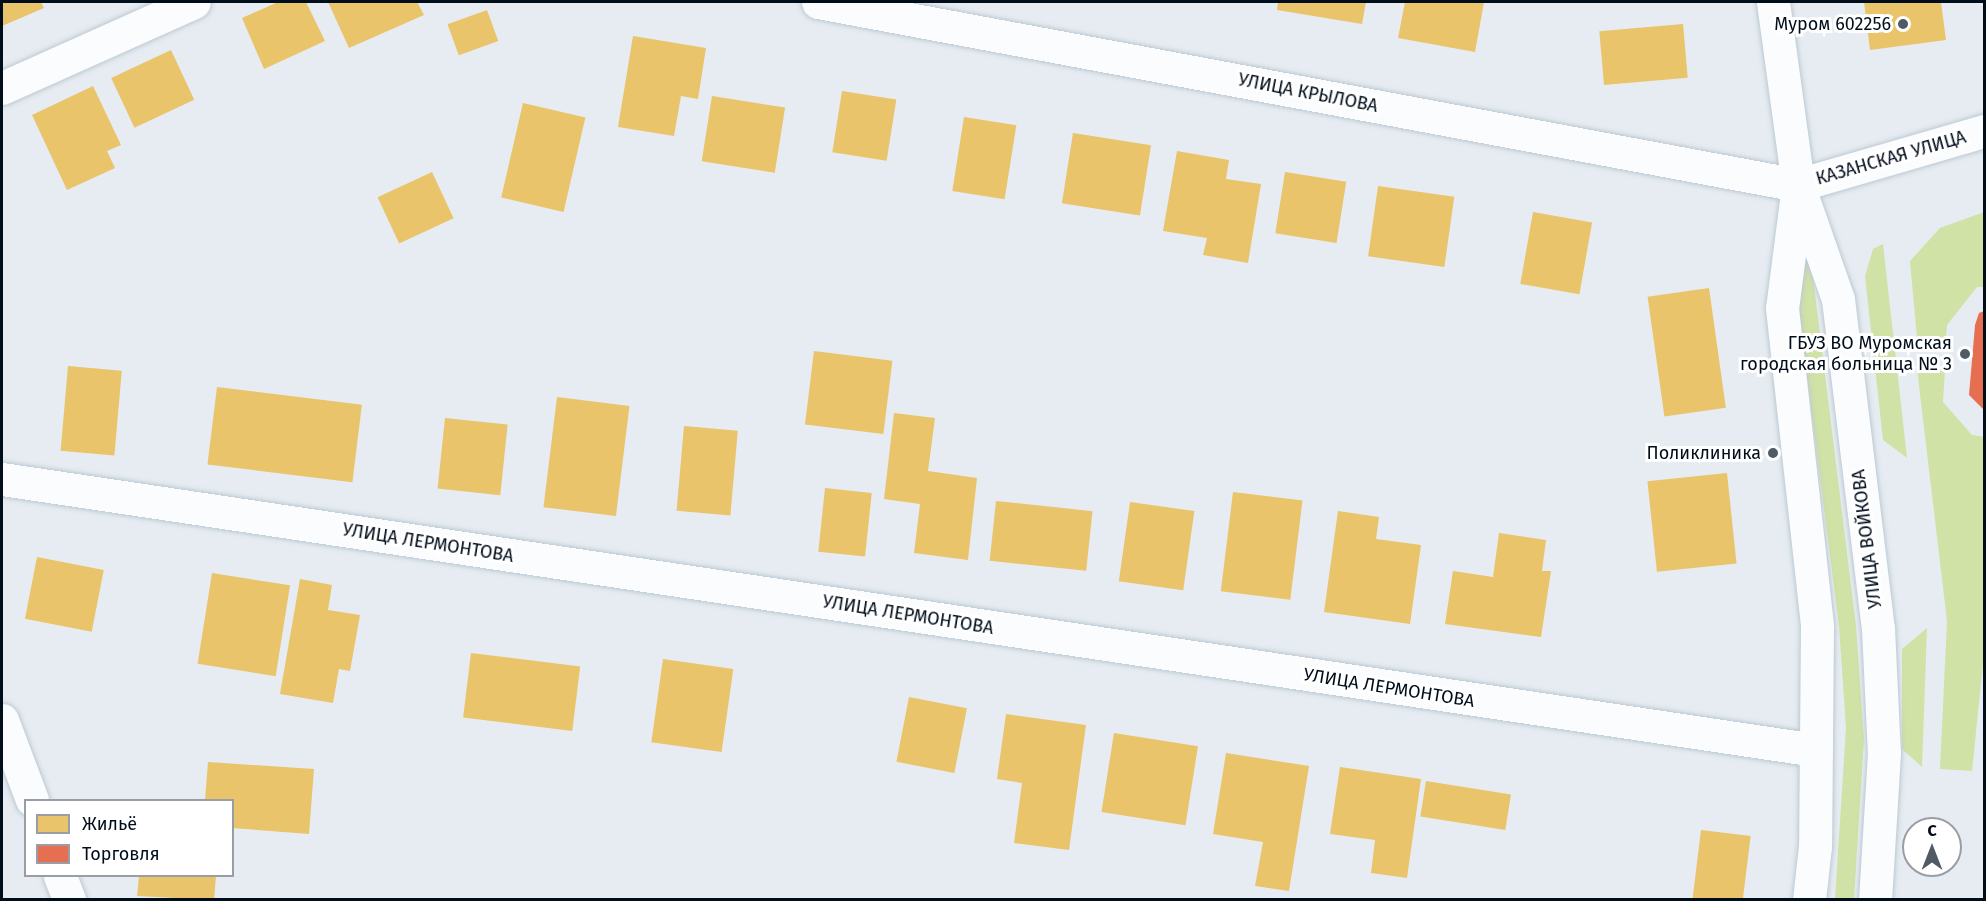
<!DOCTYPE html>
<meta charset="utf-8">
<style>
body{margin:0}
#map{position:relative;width:1986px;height:901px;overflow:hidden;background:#e6ecf1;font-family:"Fira Sans",sans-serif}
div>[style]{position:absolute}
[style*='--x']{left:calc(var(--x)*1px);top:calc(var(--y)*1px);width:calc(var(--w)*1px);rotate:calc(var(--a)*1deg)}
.green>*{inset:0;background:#d0e2a5}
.homes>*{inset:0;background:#e9c46a;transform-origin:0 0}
.shops>*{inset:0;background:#e76f51}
.roads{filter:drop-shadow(0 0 2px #bcc9d3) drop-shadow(0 0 2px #bcc9d3)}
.minor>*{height:33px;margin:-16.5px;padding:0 16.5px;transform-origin:16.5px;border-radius:16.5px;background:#fbfcfd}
.major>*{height:33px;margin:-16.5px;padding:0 16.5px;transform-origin:16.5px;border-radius:16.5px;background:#fbfcfd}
.dots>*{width:16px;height:16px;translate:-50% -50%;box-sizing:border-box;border:3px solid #fff;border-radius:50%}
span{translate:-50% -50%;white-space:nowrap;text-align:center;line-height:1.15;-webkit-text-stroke:6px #fff;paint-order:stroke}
.poi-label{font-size:18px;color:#000d1b}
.right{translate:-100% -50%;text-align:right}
.street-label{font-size:18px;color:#000d1b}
.frame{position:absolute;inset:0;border:3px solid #000d1b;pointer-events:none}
.legend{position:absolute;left:24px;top:799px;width:210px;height:78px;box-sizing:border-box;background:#fff;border:2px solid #999ea4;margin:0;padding:8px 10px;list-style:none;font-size:18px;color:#000d1b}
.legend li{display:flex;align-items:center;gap:12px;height:30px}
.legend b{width:30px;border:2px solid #999ea4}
.north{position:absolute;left:1902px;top:817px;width:60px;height:60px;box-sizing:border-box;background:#fff;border:2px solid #999ea4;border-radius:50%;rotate:0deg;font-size:16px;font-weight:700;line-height:24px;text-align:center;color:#000d1b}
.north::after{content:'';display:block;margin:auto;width:21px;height:27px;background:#505b66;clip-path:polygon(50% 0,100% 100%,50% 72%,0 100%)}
</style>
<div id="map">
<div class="green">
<div style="clip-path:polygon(1984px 212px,1984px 287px,1977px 287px,1947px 325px,1946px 338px,1917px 338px,1910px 261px,1940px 228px)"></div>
<div style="clip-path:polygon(1883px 244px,1907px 458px,1883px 440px,1865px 276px,1873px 249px)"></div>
<div style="clip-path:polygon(1811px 261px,1856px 626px,1864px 739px,1854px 899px,1835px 899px,1846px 728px,1839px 626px,1794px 275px,1798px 263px)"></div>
<div style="clip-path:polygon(1917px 369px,1945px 369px,1943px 402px,1972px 435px,1984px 437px,1984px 654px,1972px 771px,1940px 769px,1947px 621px)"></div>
<div style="clip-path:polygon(1927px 628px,1922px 767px,1902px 749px,1902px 649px)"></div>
</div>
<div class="homes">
<div style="clip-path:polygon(2px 2px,41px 2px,44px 8px,2px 26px)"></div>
<div style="clip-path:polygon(278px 2px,306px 2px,325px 41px,264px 69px,242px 18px)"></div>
<div style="clip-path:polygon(328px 2px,417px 2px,424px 15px,349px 48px)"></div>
<div style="clip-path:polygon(1278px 2px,1366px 2px,1362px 24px,1277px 10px)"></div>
<div style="clip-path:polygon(1405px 2px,1484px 2px,1475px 52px,1398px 38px)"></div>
<div style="clip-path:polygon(1864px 2px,1941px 2px,1946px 40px,1870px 50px)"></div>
<div style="left:487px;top:10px;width:33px;height:42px;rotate:70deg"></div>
<div style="left:1683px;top:24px;width:54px;height:84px;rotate:85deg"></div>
<div style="clip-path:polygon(633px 36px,706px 48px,698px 99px,681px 96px,674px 136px,618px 127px)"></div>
<div style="left:171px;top:50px;width:55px;height:66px;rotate:65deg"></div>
<div style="clip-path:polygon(93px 86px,121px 145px,107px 151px,115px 168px,67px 190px,32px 115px)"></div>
<div style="left:842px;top:91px;width:55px;height:62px;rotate:9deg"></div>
<div style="left:712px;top:96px;width:74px;height:66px;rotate:9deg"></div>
<div style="left:523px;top:103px;width:64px;height:97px;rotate:13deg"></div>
<div style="left:964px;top:117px;width:53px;height:75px;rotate:9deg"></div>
<div style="left:1073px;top:133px;width:79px;height:71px;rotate:9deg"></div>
<div style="clip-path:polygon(1177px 151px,1229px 160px,1226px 179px,1261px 184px,1248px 263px,1203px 255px,1207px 238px,1163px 231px)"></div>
<div style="left:432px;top:172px;width:51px;height:60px;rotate:65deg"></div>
<div style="left:1285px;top:172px;width:62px;height:62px;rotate:9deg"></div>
<div style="left:1378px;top:186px;width:77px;height:71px;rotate:8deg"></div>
<div style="left:1533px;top:212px;width:60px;height:73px;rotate:10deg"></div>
<div style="left:1709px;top:288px;width:121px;height:62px;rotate:82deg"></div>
<div style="left:814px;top:351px;width:79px;height:74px;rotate:7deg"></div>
<div style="left:68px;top:366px;width:54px;height:85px;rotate:5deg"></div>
<div style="left:217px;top:387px;width:146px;height:78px;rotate:7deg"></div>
<div style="left:557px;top:397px;width:73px;height:111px;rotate:7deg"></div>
<div style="clip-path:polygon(894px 413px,935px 418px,928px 471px,977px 478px,968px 560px,914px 553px,920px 504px,884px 499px)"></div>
<div style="left:445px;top:418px;width:63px;height:71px;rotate:6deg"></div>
<div style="left:684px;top:426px;width:54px;height:85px;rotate:5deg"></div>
<div style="left:1727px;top:473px;width:91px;height:80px;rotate:84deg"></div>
<div style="left:825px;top:488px;width:47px;height:64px;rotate:6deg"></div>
<div style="left:1233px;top:492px;width:70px;height:100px;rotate:7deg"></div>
<div style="left:996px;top:501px;width:97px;height:60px;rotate:6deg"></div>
<div style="left:1130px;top:502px;width:65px;height:80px;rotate:8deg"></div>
<div style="clip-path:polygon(1338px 511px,1379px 517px,1376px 539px,1421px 545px,1410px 624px,1324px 612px)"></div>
<div style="clip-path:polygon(1499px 533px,1546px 540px,1542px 571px,1551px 571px,1541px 637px,1445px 624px,1453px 571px,1493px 577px)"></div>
<div style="left:37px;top:557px;width:68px;height:63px;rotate:11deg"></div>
<div style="left:212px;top:573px;width:79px;height:92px;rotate:9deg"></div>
<div style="clip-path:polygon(300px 579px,332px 585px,328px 610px,360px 615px,350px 671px,339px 669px,333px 703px,280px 694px)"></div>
<div style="left:471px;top:653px;width:110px;height:65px;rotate:7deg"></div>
<div style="left:663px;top:659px;width:71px;height:84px;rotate:8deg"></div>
<div style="left:909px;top:697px;width:59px;height:66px;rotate:11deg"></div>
<div style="clip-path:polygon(1006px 714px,1086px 725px,1069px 850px,1014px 843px,1022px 783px,997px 779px)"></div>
<div style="left:1114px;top:733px;width:85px;height:80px;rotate:9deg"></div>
<div style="clip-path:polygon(1226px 753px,1309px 766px,1289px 891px,1255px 886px,1263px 842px,1213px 834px)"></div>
<div style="clip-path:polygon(208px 762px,314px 769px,309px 834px,232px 828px,232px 800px,205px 800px)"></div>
<div style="clip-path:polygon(1340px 767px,1421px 779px,1407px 878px,1371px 873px,1375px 840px,1330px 834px)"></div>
<div style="left:1426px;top:781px;width:86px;height:36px;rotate:9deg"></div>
<div style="left:1701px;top:830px;width:50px;height:71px;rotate:7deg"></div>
<div style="clip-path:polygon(139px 876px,216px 876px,214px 900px,137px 896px)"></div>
</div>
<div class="shops">
<div style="clip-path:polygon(1984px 311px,1984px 410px,1969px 395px,1975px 325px,1979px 313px)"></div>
</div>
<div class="roads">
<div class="minor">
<div style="--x:818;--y:2;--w:997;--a:10.58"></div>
<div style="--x:1798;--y:185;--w:194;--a:-16.2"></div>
<div style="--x:2;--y:88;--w:210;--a:-24.1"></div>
<div style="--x:2;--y:479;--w:1834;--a:8.5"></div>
<div style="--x:2;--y:720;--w:85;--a:69.4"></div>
<div style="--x:60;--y:876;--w:26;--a:69"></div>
</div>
<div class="major">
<div style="--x:1773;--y:2;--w:185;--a:82.2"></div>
<div style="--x:1798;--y:185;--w:121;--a:70.7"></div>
<div style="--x:1838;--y:299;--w:331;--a:83.1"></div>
<div style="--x:1878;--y:628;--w:125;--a:87.3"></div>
<div style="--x:1884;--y:753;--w:147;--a:93.5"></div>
<div style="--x:1797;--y:193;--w:116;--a:97.4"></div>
<div style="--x:1782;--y:308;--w:321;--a:83.7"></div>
<div style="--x:1817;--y:627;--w:219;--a:90.5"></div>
<div style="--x:1815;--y:846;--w:54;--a:96.3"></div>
</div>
</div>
<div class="dots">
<div style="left:1903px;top:24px;background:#505b66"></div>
<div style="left:1965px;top:354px;background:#505b66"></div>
<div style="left:1773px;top:453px;background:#505b66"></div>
</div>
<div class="poi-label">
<span class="right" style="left:1891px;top:24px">Муром 602256</span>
<span class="right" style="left:1952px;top:354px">ГБУЗ ВО Муромская<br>городская больница № 3</span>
<span class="right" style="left:1761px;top:453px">Поликлиника</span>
</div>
<div class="street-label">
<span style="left:1308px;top:93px;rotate:11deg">УЛИЦА КРЫЛОВА</span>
<span style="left:1891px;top:158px;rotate:-16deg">КАЗАНСКАЯ УЛИЦА</span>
<span style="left:1867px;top:539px;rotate:-97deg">УЛИЦА ВОЙКОВА</span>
<span style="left:428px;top:543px;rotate:9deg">УЛИЦА ЛЕРМОНТОВА</span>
<span style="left:908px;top:615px;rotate:9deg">УЛИЦА ЛЕРМОНТОВА</span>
<span style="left:1389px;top:688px;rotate:9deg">УЛИЦА ЛЕРМОНТОВА</span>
</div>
<div class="frame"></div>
<ul class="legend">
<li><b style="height:16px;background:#e9c46a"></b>Жильё</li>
<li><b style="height:16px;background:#e76f51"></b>Торговля</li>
</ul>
<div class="north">С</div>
</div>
